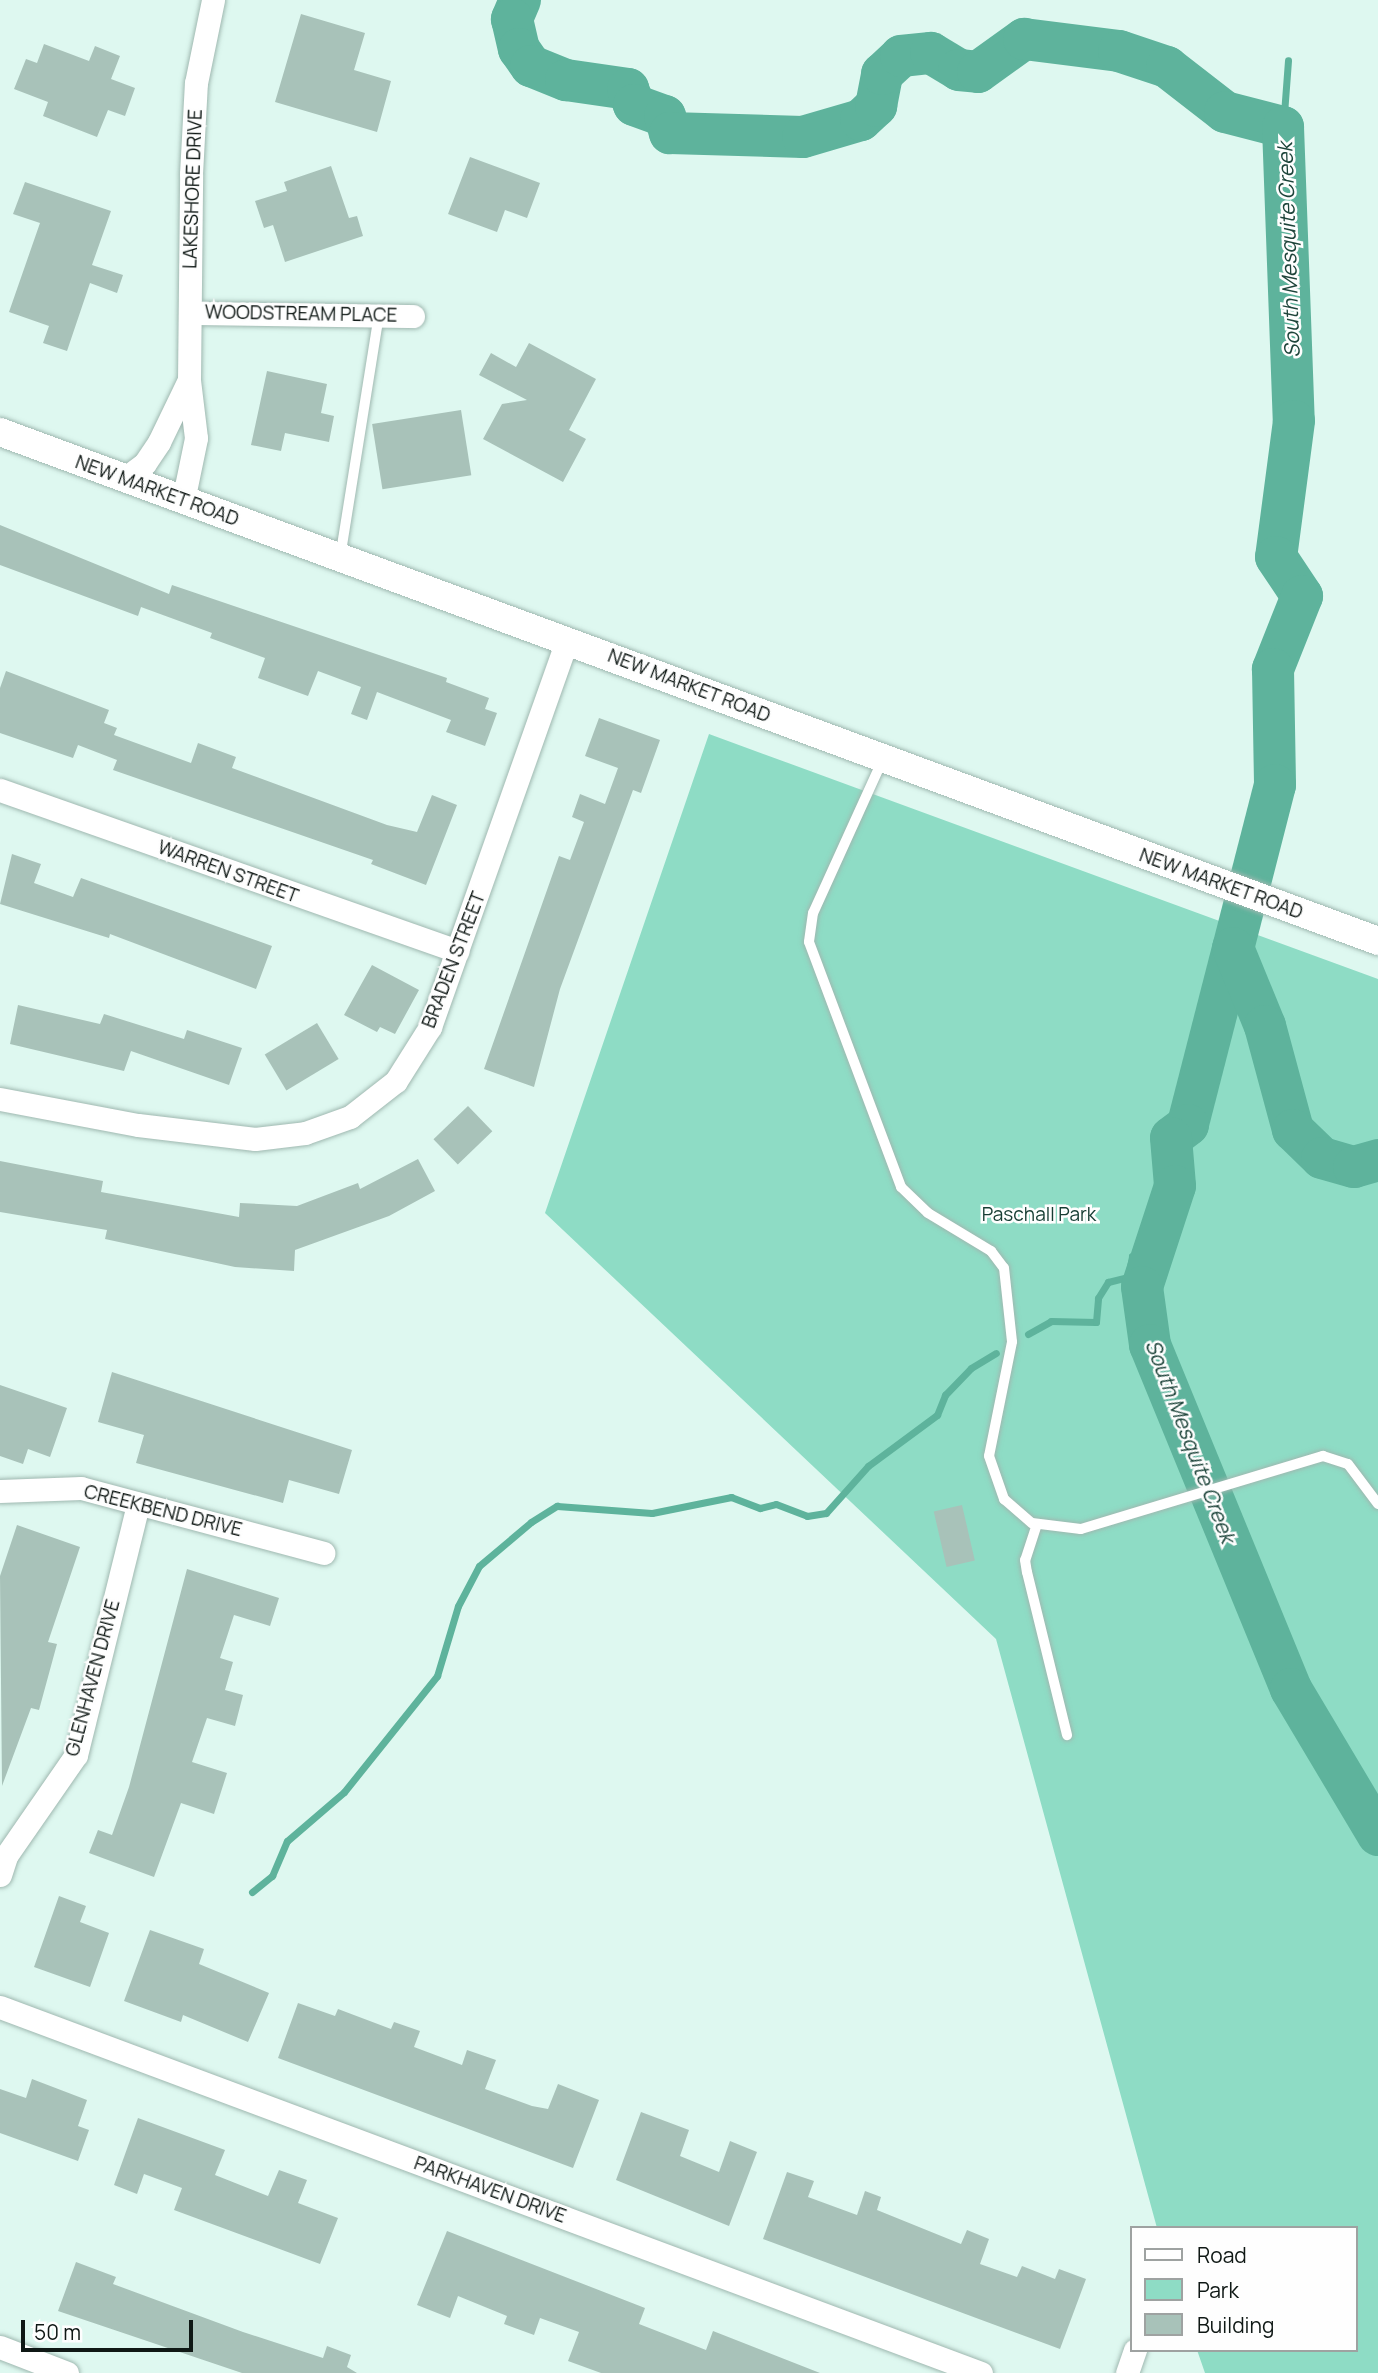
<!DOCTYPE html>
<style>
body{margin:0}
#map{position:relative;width:1378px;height:2373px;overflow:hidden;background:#def8f0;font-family:Manrope,sans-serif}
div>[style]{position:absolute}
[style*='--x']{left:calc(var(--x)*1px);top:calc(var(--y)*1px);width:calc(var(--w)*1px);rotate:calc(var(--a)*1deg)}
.green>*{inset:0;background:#8edcc5}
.stream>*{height:7px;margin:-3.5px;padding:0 3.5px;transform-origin:3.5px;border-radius:3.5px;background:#5eb39c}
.river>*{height:42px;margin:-21px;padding:0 21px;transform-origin:21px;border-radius:21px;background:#5eb39c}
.building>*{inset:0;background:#a8c2b9;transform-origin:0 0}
.roads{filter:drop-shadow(0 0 2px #9fb8b0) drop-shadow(0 0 2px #9fb8b0)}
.service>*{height:10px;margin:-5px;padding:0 5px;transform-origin:5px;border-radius:5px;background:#fff}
.minor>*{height:23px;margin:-11.5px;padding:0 11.5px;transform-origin:11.5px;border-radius:11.5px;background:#fff}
.tertiary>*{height:28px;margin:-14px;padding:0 14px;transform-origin:14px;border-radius:14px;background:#fff}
span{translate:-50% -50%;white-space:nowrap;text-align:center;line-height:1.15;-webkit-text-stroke:5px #fefefe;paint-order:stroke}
.street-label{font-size:19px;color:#0f1815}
.park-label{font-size:19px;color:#163d33}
.water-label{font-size:21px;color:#1d443a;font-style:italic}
.legend{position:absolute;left:1130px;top:2226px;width:228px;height:126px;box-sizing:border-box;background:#fefefe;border:2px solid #9ea2a1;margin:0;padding:9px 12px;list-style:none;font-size:21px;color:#0f1815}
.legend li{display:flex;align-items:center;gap:14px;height:35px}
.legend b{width:35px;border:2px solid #9ea2a1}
.scale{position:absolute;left:21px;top:2320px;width:172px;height:32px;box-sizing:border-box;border:4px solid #0f1815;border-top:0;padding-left:9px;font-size:21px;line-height:24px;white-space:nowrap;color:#0f1815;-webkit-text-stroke:5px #fefefe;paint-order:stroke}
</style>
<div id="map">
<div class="green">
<div style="clip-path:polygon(709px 734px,1378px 979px,1378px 2373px,1205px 2373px,1197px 2350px,1355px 2350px,1355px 2228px,1157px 2228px,996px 1639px,545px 1213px)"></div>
</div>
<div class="stream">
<div style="--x:1283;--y:127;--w:67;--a:-85.7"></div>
<div style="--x:1028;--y:1334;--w:26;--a:-29"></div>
<div style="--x:1051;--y:1321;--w:45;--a:1.3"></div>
<div style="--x:1096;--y:1322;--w:24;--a:-85"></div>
<div style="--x:1098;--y:1298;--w:19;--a:-58"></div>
<div style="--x:1108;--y:1282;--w:21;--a:-14"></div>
<div style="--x:1128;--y:1277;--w:21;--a:-79"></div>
<div style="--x:1132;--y:1256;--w:25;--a:-23"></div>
<div style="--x:252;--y:1892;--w:26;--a:-39"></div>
<div style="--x:272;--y:1876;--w:38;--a:-67"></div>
<div style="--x:287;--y:1841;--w:75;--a:-40.7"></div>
<div style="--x:344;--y:1792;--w:149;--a:-51.3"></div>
<div style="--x:437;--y:1676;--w:73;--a:-73.3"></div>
<div style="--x:458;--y:1606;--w:45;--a:-62.3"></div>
<div style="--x:479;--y:1566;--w:68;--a:-40.2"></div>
<div style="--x:531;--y:1522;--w:31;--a:-32"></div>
<div style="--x:557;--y:1506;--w:95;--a:4.2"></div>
<div style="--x:652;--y:1513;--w:81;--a:-11.4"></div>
<div style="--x:731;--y:1497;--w:31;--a:21"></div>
<div style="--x:760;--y:1508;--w:16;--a:-14"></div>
<div style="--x:776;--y:1504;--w:33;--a:21"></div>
<div style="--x:807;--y:1516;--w:19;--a:-9"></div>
<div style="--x:826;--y:1513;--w:63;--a:-48.2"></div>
<div style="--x:868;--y:1466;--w:86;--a:-36.5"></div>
<div style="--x:937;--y:1415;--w:22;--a:-68"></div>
<div style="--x:945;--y:1395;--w:37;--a:-46"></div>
<div style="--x:971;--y:1368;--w:29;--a:-31"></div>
</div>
<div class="river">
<div style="--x:520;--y:0;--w:21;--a:113"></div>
<div style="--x:512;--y:19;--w:31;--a:77"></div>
<div style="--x:519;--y:49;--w:21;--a:55"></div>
<div style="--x:531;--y:66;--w:38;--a:22"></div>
<div style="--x:566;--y:80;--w:63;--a:8.3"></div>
<div style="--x:628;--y:89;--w:17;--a:69"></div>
<div style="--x:634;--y:105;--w:33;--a:20"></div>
<div style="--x:665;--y:116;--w:18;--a:74"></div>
<div style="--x:670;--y:133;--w:133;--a:1.7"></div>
<div style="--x:803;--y:137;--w:60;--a:-16.3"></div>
<div style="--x:861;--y:120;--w:21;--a:-43"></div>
<div style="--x:876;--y:106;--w:33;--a:-79"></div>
<div style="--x:882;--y:74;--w:26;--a:-43"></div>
<div style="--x:901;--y:56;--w:30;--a:-6"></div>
<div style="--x:931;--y:53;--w:33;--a:31"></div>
<div style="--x:959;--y:70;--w:19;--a:6"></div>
<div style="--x:978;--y:72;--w:57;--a:-35.7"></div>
<div style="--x:1024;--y:39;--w:96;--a:7.2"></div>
<div style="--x:1119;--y:51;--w:51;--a:18.4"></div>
<div style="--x:1167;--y:67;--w:73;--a:37.8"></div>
<div style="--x:1225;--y:112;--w:60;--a:14.5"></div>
<div style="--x:1283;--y:127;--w:294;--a:87.9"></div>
<div style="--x:1294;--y:421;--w:137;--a:97.5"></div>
<div style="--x:1276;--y:557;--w:47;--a:56.3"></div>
<div style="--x:1302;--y:596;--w:79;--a:111.7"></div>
<div style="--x:1273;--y:669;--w:116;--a:89"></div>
<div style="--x:1275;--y:785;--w:351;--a:104.4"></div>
<div style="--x:1188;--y:1125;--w:21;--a:143"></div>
<div style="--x:1171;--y:1138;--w:48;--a:85.2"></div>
<div style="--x:1175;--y:1186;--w:106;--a:108.1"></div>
<div style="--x:1142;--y:1287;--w:59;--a:82.1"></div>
<div style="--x:1150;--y:1345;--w:372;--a:67.7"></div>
<div style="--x:1291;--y:1689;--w:170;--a:59.2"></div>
<div style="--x:1233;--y:948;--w:84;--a:67.7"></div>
<div style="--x:1265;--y:1026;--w:108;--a:74.9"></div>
<div style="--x:1293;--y:1130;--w:40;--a:44"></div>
<div style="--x:1322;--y:1158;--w:33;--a:16"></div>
<div style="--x:1354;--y:1167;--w:25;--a:-16"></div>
</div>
<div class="building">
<div style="clip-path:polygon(301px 14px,365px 33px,354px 70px,391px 81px,377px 132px,275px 102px)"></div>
<div style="clip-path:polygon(44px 44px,89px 61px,95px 46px,120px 56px,111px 79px,135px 88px,125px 116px,108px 110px,97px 137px,43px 116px,48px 102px,14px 89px,26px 59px,37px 63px)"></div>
<div style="clip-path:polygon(470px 157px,540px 183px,527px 218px,505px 210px,497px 232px,448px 214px)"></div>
<div style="clip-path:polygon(331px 166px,349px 218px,357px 216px,363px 236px,285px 262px,273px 225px,264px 228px,255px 201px,287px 191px,284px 182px)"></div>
<div style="clip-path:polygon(25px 182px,111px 211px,92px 265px,123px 275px,117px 293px,90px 283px,67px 351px,43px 343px,49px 326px,9px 312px,40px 223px,13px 214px)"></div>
<div style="clip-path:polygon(529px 343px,596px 379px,569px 430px,586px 439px,563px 482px,483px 439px,502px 404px,527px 400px,479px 375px,491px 353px,516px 367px)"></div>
<div style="clip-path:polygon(267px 371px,327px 384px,321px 413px,334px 416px,329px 442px,285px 433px,281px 451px,251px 445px)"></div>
<div style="left:461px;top:410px;width:66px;height:90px;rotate:81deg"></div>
<div style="clip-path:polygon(0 525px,169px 594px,172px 585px,447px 678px,446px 682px,489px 698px,485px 709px,497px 713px,485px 746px,446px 732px,451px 720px,377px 692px,367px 720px,351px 714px,361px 687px,318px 671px,308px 696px,258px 678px,265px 658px,210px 638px,212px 633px,141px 607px,138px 616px,0 565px)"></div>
<div style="clip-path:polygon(6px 671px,109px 710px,104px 723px,117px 728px,114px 735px,191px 763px,198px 743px,236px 757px,232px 768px,387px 825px,417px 832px,432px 795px,457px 805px,426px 885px,371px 864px,373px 860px,113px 770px,117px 760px,78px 745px,73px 758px,0 733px,0 688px)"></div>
<div style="clip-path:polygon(599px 718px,660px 740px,641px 793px,633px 790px,560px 989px,534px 1087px,484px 1069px,559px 856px,570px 860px,584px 822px,572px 817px,580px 794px,605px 804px,618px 768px,585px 756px)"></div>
<div style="clip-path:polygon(12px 854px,41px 864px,34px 883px,73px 897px,81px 878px,272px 946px,256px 989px,110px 934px,109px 938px,0 904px)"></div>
<div style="clip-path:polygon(372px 965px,419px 990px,395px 1034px,380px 1027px,377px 1032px,344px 1015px)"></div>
<div style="clip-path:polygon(18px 1005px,100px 1024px,104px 1014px,184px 1039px,187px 1030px,242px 1048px,229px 1085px,131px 1051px,124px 1071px,10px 1044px)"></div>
<div style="left:317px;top:1023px;width:42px;height:61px;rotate:59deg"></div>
<div style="left:468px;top:1106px;width:35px;height:48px;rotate:46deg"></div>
<div style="clip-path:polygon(418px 1159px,435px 1191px,389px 1216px,295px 1250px,294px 1271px,235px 1267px,105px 1239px,107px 1230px,0 1212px,0 1161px,103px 1181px,101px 1192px,239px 1217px,240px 1203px,297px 1206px,358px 1183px,360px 1189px)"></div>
<div style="clip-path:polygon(112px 1372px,352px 1450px,339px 1494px,289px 1480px,283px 1503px,136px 1463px,144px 1435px,98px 1422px)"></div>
<div style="clip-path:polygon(0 1385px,67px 1408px,50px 1457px,28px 1449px,23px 1464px,0 1456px)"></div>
<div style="left:962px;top:1505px;width:57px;height:29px;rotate:77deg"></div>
<div style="clip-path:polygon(17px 1525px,80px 1547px,48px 1642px,57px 1644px,39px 1710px,31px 1708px,2px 1786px,0 1576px)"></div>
<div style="clip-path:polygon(187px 1569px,279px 1598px,270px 1626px,234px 1615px,220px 1658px,233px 1662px,225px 1690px,243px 1695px,235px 1726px,207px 1718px,192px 1762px,227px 1773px,214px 1814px,181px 1803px,154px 1877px,89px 1853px,98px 1830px,112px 1835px,129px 1787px)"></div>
<div style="clip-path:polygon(59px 1896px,86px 1906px,80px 1922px,109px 1933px,90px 1987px,34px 1967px)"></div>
<div style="clip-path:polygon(150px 1930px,204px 1949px,199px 1964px,269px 1993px,248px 2042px,183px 2015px,181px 2022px,124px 2001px)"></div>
<div style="clip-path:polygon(298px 2003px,335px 2016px,338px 2009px,391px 2029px,394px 2022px,420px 2031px,414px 2047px,462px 2065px,467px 2050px,496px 2060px,485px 2089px,532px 2106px,548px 2109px,558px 2084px,599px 2100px,573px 2168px,278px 2058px)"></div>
<div style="clip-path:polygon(32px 2079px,87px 2100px,78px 2126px,89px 2130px,78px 2161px,0 2133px,0 2089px,26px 2098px)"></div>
<div style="clip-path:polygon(641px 2112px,689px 2130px,680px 2156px,719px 2172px,730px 2141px,757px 2152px,729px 2226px,616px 2180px)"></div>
<div style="clip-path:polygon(138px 2118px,225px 2150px,215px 2175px,268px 2196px,279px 2170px,307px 2180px,298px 2203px,338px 2218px,320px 2264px,174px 2210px,182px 2188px,144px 2174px,137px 2194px,114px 2185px)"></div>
<div style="clip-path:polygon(787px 2172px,814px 2181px,808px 2197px,857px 2215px,865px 2191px,881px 2197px,877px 2210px,961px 2244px,967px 2230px,989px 2239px,980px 2264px,1017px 2277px,1022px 2266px,1055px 2279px,1059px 2269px,1086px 2279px,1060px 2349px,763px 2239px)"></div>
<div style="clip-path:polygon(447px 2231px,645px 2308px,639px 2324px,706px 2350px,713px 2331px,820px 2373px,601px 2373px,568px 2361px,579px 2332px,540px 2318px,534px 2335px,504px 2324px,507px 2316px,458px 2296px,450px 2318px,417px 2305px)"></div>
<div style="clip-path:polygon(76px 2262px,116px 2277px,113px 2284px,243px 2332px,323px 2358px,327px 2346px,351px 2355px,347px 2367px,357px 2373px,242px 2373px,58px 2311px)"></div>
</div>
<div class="roads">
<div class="service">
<div style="--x:340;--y:558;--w:246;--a:-80.9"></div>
<div style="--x:883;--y:759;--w:169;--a:114.4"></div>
<div style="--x:813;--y:913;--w:29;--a:98"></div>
<div style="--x:809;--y:942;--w:262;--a:69.4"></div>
<div style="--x:901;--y:1187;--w:37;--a:44"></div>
<div style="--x:928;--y:1213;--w:74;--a:31.1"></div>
<div style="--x:991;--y:1251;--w:21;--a:53"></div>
<div style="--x:1004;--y:1268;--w:74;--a:83.8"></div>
<div style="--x:1012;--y:1342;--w:116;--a:101.4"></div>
<div style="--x:989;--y:1456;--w:46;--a:70.8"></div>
<div style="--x:1004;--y:1499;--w:37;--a:41"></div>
<div style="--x:1032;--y:1523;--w:49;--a:7"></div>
<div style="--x:1081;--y:1529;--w:253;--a:-16.8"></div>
<div style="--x:1323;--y:1456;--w:26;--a:18"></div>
<div style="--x:1348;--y:1464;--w:50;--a:53.1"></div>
<div style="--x:1037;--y:1524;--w:38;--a:108"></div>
<div style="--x:1025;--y:1560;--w:12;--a:81"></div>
<div style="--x:1027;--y:1572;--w:168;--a:76.2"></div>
</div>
<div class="minor">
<div style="--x:190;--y:313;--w:223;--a:0.8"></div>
<div style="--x:124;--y:479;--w:26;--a:-37"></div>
<div style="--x:145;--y:463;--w:25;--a:-56"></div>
<div style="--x:159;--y:442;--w:69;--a:-64.2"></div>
<div style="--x:183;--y:501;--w:64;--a:-78.3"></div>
<div style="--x:196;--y:438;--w:58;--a:-96.9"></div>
<div style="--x:189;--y:380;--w:206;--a:-89.4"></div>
<div style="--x:191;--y:174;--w:91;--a:-86.9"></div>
<div style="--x:196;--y:83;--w:85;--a:-78.4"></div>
<div style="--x:0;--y:790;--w:485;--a:19.4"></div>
<div style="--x:0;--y:1099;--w:140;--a:10.7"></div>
<div style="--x:138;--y:1125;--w:118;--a:6.8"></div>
<div style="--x:255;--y:1139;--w:50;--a:-6.8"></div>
<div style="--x:305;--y:1133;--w:48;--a:-19.6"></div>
<div style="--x:350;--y:1117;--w:58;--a:-38"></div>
<div style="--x:396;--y:1081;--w:64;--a:-57.8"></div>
<div style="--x:430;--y:1027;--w:411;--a:-70.5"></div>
<div style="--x:0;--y:1491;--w:81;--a:-2.1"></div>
<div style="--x:81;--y:1488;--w:251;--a:15"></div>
<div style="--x:0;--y:1875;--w:20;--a:-72"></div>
<div style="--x:6;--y:1856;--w:123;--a:-55.3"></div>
<div style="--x:76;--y:1755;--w:259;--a:-76.1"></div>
<div style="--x:0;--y:2007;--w:1047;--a:20.46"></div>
<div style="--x:0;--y:2347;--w:72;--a:21.2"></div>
<div style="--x:1127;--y:2373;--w:24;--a:-71"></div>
</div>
<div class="tertiary">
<div style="--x:0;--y:432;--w:1469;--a:20.27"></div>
</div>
</div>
<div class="street-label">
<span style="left:193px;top:189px;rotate:-88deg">LAKESHORE DRIVE</span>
<span style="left:301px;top:314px;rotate:1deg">WOODSTREAM PLACE</span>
<span style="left:157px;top:491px;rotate:20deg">NEW MARKET ROAD</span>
<span style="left:689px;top:686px;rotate:21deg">NEW MARKET ROAD</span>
<span style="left:228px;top:872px;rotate:20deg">WARREN STREET</span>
<span style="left:1221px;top:884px;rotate:20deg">NEW MARKET ROAD</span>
<span style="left:454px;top:960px;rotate:-69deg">BRADEN STREET</span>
<span style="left:163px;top:1511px;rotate:14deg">CREEKBEND DRIVE</span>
<span style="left:93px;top:1678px;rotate:-75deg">GLENHAVEN DRIVE</span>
<span style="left:490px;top:2190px;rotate:20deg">PARKHAVEN DRIVE</span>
</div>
<div class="park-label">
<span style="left:1039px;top:1215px">Paschall Park</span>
</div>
<div class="water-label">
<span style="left:1288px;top:250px;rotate:-92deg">South Mesquite Creek</span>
<span style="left:1191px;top:1441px;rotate:69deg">South Mesquite Creek</span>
</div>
<ul class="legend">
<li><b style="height:9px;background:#fff"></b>Road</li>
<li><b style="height:19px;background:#8edcc5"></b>Park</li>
<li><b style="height:19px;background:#a8c2b9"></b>Building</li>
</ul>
<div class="scale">50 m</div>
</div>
